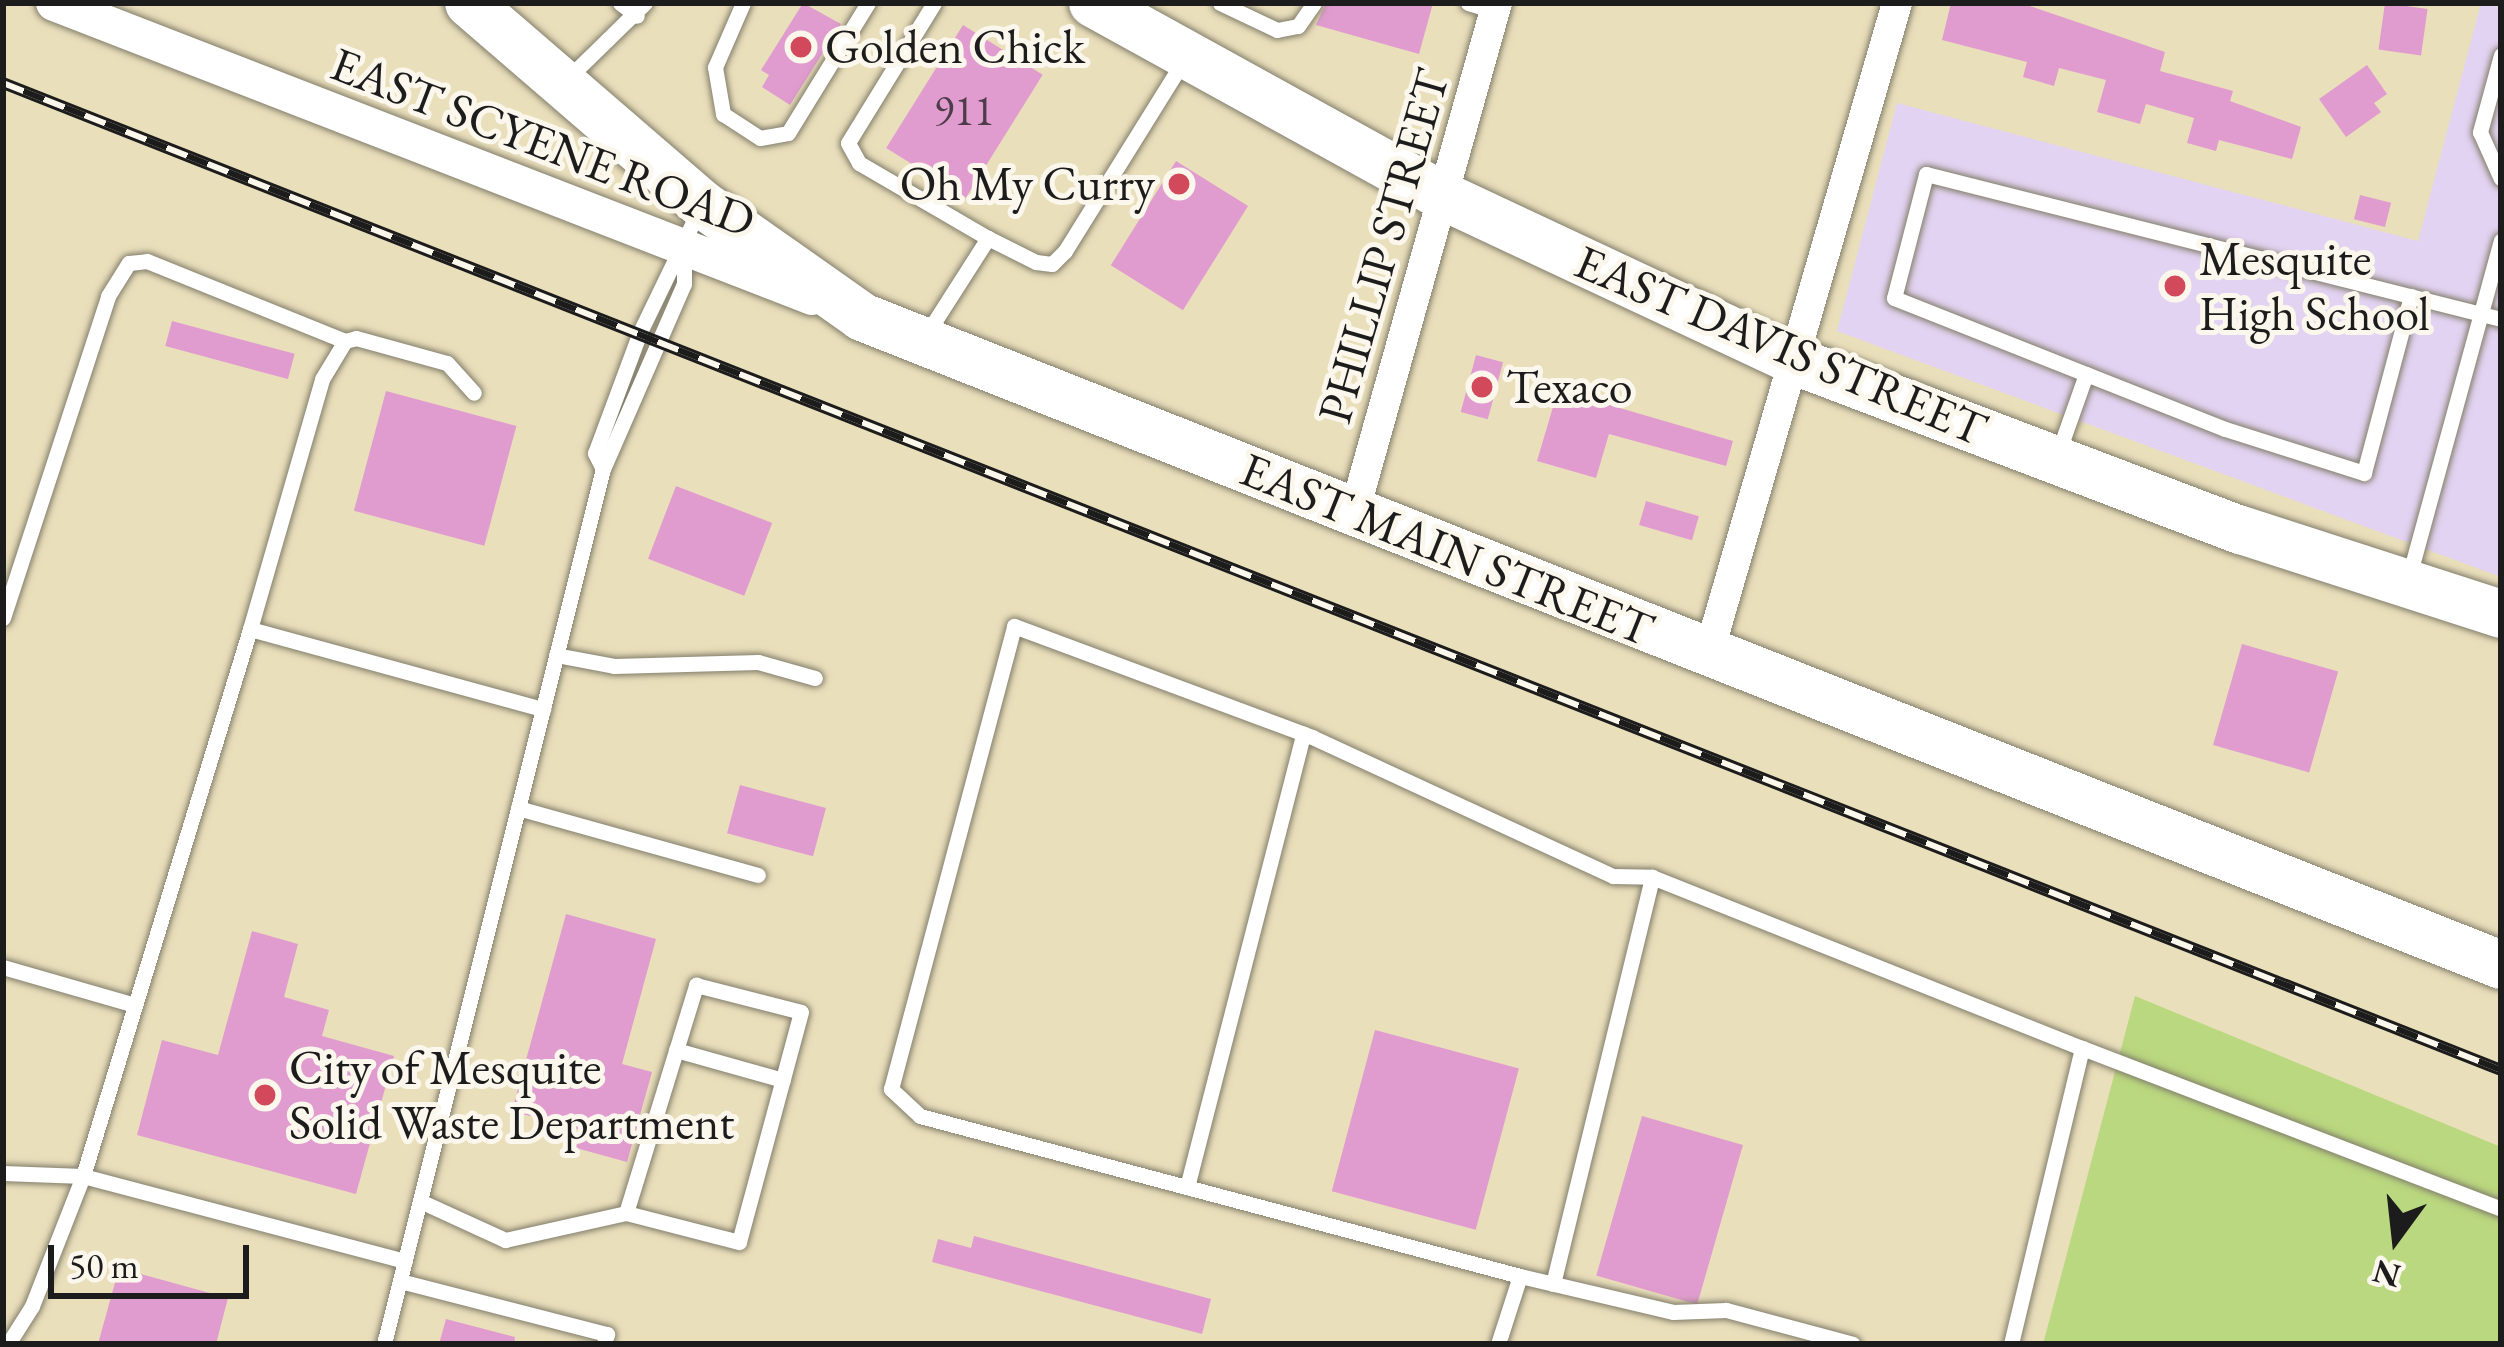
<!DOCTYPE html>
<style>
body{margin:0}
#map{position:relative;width:2504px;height:1347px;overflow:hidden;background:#eadfbb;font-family:"EB Garamond",serif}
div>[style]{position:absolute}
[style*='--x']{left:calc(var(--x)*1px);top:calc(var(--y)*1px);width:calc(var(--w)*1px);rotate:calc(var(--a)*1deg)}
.built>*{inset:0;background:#e3d3f2}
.green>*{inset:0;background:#bad87f}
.building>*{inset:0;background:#e09ccf;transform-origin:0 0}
.roads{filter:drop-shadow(0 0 3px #837e6c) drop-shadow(0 0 3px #837e6c)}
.service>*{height:15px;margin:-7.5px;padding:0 7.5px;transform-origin:7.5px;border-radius:7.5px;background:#fff}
.minor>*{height:30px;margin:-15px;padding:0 15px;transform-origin:15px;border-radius:15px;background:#fff}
.tertiary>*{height:36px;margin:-18px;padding:0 18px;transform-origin:18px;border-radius:18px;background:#fff}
.primary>*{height:48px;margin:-24px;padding:0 24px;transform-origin:24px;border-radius:24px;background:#fff}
.rail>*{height:12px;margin-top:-6px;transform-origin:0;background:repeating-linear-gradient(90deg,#fbf7ec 0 22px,#1c1c1c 0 44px);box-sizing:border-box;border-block:3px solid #1c1c1c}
.dots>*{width:33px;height:33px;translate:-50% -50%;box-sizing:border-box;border:6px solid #fbf7ec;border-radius:50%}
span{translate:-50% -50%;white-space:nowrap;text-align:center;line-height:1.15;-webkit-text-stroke:10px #fbf7ec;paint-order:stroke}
.number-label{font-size:42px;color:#4d3c49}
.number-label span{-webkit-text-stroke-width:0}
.poi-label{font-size:48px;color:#1c1c1c}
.left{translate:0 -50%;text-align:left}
.right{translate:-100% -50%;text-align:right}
.street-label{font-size:48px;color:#1c1c1c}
.frame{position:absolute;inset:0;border:6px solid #1c1c1c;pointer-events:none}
.north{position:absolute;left:2336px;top:1179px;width:120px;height:120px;-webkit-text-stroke:9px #fbf7ec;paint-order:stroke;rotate:195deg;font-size:33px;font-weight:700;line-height:48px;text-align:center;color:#1c1c1c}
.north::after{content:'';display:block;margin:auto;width:42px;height:54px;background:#1c1c1c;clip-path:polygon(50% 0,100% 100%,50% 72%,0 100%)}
.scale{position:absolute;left:48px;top:1245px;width:201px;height:54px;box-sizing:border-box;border:6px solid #1c1c1c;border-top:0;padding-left:15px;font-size:36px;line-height:42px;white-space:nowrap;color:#1c1c1c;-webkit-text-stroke:9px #fbf7ec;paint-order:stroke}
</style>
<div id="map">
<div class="built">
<div style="clip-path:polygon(2481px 3px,2501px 3px,2501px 577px,1837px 331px,1897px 103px,2418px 241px)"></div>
</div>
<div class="green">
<div style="clip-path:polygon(2135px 996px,2501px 1147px,2501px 1344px,2043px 1344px)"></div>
</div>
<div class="building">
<div style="clip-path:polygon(803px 3px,841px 24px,790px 105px,762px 87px,769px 75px,761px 70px)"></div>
<div style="clip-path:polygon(1326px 3px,1433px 3px,1419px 54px,1316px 25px)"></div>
<div style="clip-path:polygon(1951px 3px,2021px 3px,2165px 52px,2160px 71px,2233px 91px,2230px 101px,2301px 127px,2292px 159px,2219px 140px,2216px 151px,2187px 143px,2194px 118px,2146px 104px,2140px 124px,2097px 112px,2106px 80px,2059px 68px,2054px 86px,2023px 77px,2027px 62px,1942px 40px)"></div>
<div style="left:2385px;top:3px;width:43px;height:47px;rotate:8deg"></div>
<div style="left:963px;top:25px;width:94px;height:145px;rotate:32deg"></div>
<div style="clip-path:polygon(2367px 65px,2387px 94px,2374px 103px,2381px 112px,2346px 137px,2319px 99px)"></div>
<div style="left:1176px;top:161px;width:85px;height:123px;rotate:32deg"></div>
<div style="left:2360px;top:195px;width:32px;height:25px;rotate:14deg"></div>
<div style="left:172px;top:321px;width:127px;height:26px;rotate:15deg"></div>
<div style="left:1476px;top:355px;width:28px;height:59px;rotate:15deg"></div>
<div style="clip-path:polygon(1558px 390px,1733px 441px,1726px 466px,1609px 434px,1596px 478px,1537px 461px)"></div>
<div style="left:386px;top:391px;width:135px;height:124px;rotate:15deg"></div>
<div style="left:676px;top:486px;width:103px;height:78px;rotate:21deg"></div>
<div style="left:1646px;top:501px;width:55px;height:25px;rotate:16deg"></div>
<div style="left:2242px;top:644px;width:100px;height:105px;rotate:16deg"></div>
<div style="left:740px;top:785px;width:89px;height:50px;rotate:15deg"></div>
<div style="clip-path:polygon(566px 914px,656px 939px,622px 1064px,652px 1072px,627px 1162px,576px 1148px,581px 1130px,512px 1111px)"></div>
<div style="clip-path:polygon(252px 931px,298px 944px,284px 997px,329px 1010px,322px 1036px,394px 1056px,356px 1194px,137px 1135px,162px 1040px,218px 1055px)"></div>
<div style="left:1375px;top:1030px;width:149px;height:167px;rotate:15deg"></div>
<div style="left:1642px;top:1116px;width:105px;height:166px;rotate:16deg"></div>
<div style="clip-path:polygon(974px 1236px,1211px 1299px,1202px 1334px,932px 1262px,938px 1239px,971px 1248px)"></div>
<div style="clip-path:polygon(119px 1268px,228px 1298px,216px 1344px,98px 1344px)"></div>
<div style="clip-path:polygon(446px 1319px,515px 1337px,514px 1344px,439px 1344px)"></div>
</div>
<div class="roads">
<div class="service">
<div style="--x:620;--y:3;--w:21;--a:37"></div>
<div style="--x:743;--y:3;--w:70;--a:113.6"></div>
<div style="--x:715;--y:67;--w:48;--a:80.3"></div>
<div style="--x:723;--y:114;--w:44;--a:33"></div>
<div style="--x:760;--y:138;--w:28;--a:-10"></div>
<div style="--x:788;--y:133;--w:153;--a:-58.4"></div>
<div style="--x:934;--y:3;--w:164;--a:121.6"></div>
<div style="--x:848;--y:143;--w:23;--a:61"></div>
<div style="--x:859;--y:163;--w:149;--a:30.2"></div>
<div style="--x:1220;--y:3;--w:63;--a:25.3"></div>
<div style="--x:1277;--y:30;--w:21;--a:-11"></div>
<div style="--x:1298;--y:26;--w:28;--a:-55"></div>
<div style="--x:1468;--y:3;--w:28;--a:17"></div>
<div style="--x:2501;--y:55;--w:80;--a:105.3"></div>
<div style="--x:2480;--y:132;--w:51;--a:65.9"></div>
<div style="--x:566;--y:80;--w:110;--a:-44.3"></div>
<div style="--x:2411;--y:296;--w:183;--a:104.9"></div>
<div style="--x:2364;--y:473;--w:146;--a:-162.4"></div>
<div style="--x:2225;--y:429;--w:356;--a:-158.4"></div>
<div style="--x:1894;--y:298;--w:128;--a:-75.5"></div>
<div style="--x:1926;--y:174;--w:593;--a:14.15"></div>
<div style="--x:924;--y:338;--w:119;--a:-57.4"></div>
<div style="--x:988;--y:238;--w:54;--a:26.6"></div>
<div style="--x:1036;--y:262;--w:16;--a:7"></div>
<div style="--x:1052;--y:264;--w:18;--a:-45"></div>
<div style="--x:1065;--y:251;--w:225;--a:-58.1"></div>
<div style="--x:2057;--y:456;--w:87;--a:-70.5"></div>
<div style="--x:603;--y:469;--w:18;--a:-117"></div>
<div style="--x:595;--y:453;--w:129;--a:-69.6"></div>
<div style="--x:640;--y:332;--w:138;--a:-64.2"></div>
<div style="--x:2408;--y:580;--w:352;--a:-74.7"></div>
<div style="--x:3;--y:618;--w:339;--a:-71.9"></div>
<div style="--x:108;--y:296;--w:39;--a:-58"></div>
<div style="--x:129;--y:263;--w:18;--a:-6"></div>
<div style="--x:147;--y:261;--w:214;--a:22"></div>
<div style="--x:250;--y:629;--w:260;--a:-73.9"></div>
<div style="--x:322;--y:379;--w:44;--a:-58.8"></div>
<div style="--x:345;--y:341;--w:11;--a:-15"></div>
<div style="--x:356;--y:338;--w:94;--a:15.4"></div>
<div style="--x:447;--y:363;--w:40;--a:48"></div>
<div style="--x:556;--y:655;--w:59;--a:10.7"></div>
<div style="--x:614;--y:666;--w:144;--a:-1.6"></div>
<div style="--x:758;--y:662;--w:59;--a:15.7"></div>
<div style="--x:518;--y:808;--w:249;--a:15.6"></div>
<div style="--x:3;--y:967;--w:137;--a:16.1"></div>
<div style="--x:2082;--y:1048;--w:449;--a:21"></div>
<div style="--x:676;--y:1050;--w:111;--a:15.7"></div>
<div style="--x:3;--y:1173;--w:80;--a:2.1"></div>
<div style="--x:83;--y:1176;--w:333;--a:14.8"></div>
<div style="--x:1187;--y:1187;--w:468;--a:-75.6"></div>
<div style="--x:420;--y:1201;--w:94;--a:24.6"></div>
<div style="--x:505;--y:1240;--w:124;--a:-12.6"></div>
<div style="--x:626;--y:1213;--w:239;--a:-72.9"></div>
<div style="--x:696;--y:985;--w:108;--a:14.4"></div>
<div style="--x:801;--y:1012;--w:238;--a:105.1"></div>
<div style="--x:739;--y:1242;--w:117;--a:-165.6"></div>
<div style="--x:1520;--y:1276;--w:157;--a:13.2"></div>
<div style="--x:1673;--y:1312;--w:53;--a:-2.2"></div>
<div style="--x:1726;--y:1310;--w:131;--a:15"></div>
<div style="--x:400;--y:1281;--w:214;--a:14.4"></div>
<div style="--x:607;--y:1334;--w:10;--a:107"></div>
<div style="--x:1553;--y:1284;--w:419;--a:-76.3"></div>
<div style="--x:8;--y:1344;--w:45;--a:-57.7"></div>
<div style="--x:32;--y:1306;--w:140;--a:-68.6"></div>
<div style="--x:83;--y:1176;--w:572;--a:-73.02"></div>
<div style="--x:250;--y:629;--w:304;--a:15.3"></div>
<div style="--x:384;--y:1344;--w:902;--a:-75.95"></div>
<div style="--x:603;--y:469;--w:202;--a:-66.4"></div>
<div style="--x:684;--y:284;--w:35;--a:-90"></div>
<div style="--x:1498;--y:1344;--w:71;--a:-72.1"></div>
<div style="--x:1520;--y:1276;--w:621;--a:-165.07"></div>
<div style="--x:920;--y:1116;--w:40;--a:-137"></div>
<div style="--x:891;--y:1089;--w:479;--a:-75.1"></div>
<div style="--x:1014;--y:626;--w:318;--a:20.4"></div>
<div style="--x:1312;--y:737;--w:332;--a:24.8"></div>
<div style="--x:1613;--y:876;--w:39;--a:1"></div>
<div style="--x:1652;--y:877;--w:463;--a:21.7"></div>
<div style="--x:2082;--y:1048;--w:304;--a:103.5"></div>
</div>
<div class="minor">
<div style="--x:1354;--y:513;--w:530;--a:-74.34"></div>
<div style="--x:1709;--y:652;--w:676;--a:-73.84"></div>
</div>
<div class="tertiary">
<div style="--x:54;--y:3;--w:813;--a:21.2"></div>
</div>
<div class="primary">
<div style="--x:469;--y:3;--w:308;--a:40.8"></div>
<div style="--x:702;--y:204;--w:196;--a:35.2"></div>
<div style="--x:862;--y:317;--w:1762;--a:21.57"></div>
<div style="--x:1093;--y:3;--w:402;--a:28.9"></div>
<div style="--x:1445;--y:197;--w:387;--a:25.1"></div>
<div style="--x:1795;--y:361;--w:477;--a:20.8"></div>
<div style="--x:2241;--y:530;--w:273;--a:17.9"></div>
</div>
</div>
<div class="rail">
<div style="--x:3;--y:83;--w:2686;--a:21.56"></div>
</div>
<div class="dots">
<div style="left:801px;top:47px;background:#d1495b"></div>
<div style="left:1179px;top:184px;background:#d1495b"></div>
<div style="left:2175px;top:286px;background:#d1495b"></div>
<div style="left:1482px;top:387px;background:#d1495b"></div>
<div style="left:265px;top:1095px;background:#d1495b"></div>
</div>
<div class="number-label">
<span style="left:964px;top:111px">911</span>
</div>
<div class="poi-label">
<span class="left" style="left:825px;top:47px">Golden Chick</span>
<span class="right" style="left:1155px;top:184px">Oh My Curry</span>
<span class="left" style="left:2199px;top:286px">Mesquite<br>High School</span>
<span class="left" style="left:1506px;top:387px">Texaco</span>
<span class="left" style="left:289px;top:1095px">City of Mesquite<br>Solid Waste Department</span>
</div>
<div class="street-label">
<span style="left:543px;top:142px;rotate:21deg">EAST SCYENE ROAD</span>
<span style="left:1383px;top:246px;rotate:-74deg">PHILLIP STREET</span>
<span style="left:1781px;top:345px;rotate:23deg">EAST DAVIS STREET</span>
<span style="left:1447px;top:549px;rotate:22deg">EAST MAIN STREET</span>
</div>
<div class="frame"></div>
<div class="north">N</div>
<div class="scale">50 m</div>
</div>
